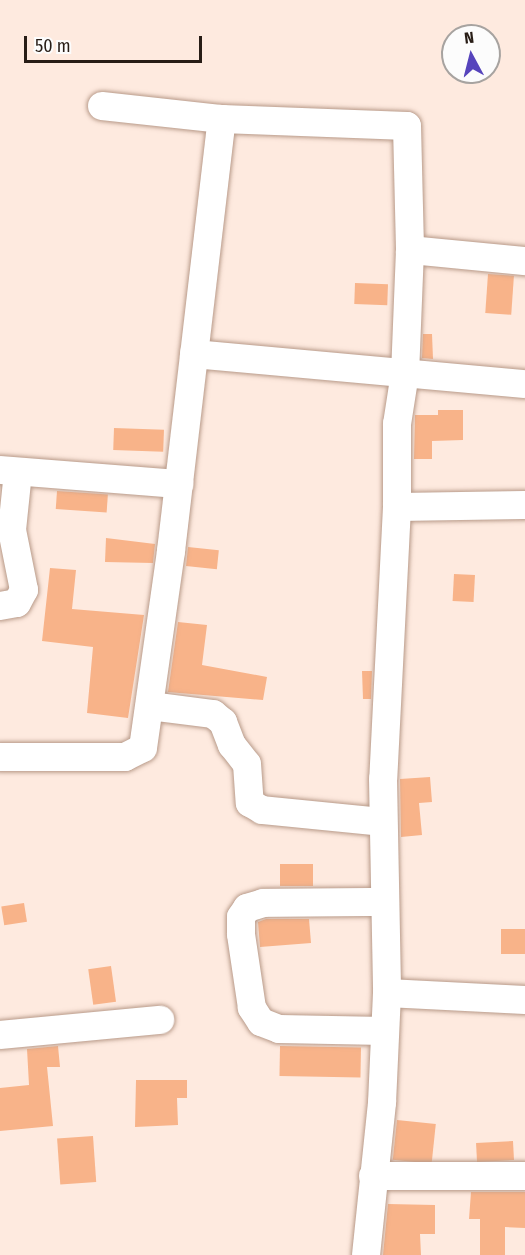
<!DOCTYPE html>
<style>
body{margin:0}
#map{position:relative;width:525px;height:1255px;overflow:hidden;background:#feeadf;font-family:"Fira Sans Condensed",sans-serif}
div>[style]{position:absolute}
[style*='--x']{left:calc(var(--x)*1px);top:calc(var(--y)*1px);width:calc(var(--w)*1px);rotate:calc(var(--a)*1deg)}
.building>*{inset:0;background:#f8b389;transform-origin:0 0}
.roads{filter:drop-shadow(0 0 2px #b89a89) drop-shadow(0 0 2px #b89a89)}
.minor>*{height:28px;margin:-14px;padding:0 14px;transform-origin:14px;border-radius:14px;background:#fff}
span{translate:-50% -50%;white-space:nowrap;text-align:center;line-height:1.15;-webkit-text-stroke:6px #fcfcfc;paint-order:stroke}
.north{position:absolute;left:441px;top:24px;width:60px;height:60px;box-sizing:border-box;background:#fcfcfc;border:2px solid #a7a3a0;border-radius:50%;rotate:353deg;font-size:16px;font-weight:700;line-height:24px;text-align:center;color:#281d16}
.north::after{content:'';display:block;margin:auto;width:21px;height:27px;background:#5644bc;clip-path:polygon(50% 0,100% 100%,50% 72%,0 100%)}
.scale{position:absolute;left:24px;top:36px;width:178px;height:27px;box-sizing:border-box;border:3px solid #281d16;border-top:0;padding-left:8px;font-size:18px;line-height:21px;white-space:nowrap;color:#281d16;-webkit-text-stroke:4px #fcfcfc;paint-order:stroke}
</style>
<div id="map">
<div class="building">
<div style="left:488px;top:274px;width:26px;height:39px;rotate:4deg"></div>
<div style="left:355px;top:283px;width:33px;height:21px;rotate:2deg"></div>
<div style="clip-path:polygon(423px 334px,432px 334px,433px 359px,422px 358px)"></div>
<div style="clip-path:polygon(438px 410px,463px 410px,463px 440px,432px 441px,432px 459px,414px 459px,415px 415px,438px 415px)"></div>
<div style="left:114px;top:428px;width:50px;height:22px;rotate:2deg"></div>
<div style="left:57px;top:491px;width:51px;height:18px;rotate:4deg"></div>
<div style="clip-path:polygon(106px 538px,155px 544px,153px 563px,105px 562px)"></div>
<div style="left:188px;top:547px;width:31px;height:19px;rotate:6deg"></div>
<div style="clip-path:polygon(50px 568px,76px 570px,72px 609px,144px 615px,128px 718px,87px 713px,93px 647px,42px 641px)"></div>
<div style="left:454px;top:574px;width:21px;height:27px;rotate:3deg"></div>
<div style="clip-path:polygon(178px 622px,207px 625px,202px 665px,267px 677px,263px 700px,168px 692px)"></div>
<div style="clip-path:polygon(362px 671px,372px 671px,371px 699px,363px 699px)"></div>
<div style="clip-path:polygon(430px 777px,432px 802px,419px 803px,422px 835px,401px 837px,400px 779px)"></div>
<div style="left:280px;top:864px;width:33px;height:22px"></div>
<div style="left:24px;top:903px;width:19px;height:23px;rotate:81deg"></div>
<div style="clip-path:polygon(266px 919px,309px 919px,311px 943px,260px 947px,258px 922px)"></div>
<div style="left:525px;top:929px;width:25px;height:24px;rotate:90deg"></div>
<div style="left:111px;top:966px;width:36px;height:23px;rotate:82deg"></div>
<div style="clip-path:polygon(58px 1046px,60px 1067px,47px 1067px,53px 1126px,0 1131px,0 1088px,29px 1085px,27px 1049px)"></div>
<div style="left:280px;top:1046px;width:81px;height:30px;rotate:1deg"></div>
<div style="clip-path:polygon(136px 1080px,187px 1080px,187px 1098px,177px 1098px,178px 1125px,135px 1127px)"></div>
<div style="left:397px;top:1120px;width:39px;height:40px;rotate:6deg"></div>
<div style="left:93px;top:1136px;width:46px;height:36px;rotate:86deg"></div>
<div style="left:513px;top:1141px;width:19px;height:37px;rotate:87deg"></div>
<div style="clip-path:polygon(471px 1192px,525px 1192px,525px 1228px,505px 1227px,505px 1255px,480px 1255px,480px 1219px,469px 1219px)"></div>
<div style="clip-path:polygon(388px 1204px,435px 1205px,435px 1234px,420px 1234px,421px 1255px,383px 1255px)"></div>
</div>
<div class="roads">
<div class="minor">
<div style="--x:102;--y:106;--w:121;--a:6.2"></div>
<div style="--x:222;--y:119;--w:185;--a:2.2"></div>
<div style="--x:407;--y:126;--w:124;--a:88.6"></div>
<div style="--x:410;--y:250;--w:123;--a:92.3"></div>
<div style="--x:405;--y:373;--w:52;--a:98.9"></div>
<div style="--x:397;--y:424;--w:83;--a:90"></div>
<div style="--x:397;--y:507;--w:272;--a:92.9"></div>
<div style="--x:383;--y:779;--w:214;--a:88.9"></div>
<div style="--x:387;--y:993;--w:110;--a:92.6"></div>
<div style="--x:382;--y:1103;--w:153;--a:96"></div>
<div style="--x:410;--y:250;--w:116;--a:5.5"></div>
<div style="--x:194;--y:354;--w:332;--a:5.2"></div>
<div style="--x:0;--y:470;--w:180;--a:4.5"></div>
<div style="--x:397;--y:507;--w:128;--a:-0.9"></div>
<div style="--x:0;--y:606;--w:17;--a:-10"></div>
<div style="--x:17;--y:603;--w:15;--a:-62"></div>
<div style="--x:24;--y:590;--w:61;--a:-101.3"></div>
<div style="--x:12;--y:530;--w:58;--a:-84.1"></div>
<div style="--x:150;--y:706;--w:64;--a:7.2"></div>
<div style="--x:213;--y:714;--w:13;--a:39"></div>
<div style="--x:223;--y:722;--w:25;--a:69"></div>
<div style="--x:232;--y:745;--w:24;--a:52"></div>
<div style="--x:247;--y:764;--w:39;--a:86"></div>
<div style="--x:250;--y:803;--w:14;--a:30"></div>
<div style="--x:262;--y:810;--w:121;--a:5.7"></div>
<div style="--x:0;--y:757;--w:125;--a:0"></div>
<div style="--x:125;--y:757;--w:20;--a:-27"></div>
<div style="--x:143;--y:748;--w:199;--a:-81.9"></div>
<div style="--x:171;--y:551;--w:435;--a:-83.3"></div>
<div style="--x:387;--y:993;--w:138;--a:2.9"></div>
<div style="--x:385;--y:1031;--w:106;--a:-178.9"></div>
<div style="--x:279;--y:1029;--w:19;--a:-159"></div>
<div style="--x:261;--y:1022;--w:17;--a:-123"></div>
<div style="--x:252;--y:1008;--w:75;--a:-98.5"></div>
<div style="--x:241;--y:934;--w:17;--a:-90"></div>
<div style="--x:241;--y:917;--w:11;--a:-56"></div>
<div style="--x:247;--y:908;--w:17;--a:-17"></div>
<div style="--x:263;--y:903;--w:122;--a:-0.5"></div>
<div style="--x:0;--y:1035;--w:161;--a:-5.4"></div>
<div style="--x:373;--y:1176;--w:152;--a:0"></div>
</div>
</div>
<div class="north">N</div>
<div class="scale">50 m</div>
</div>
